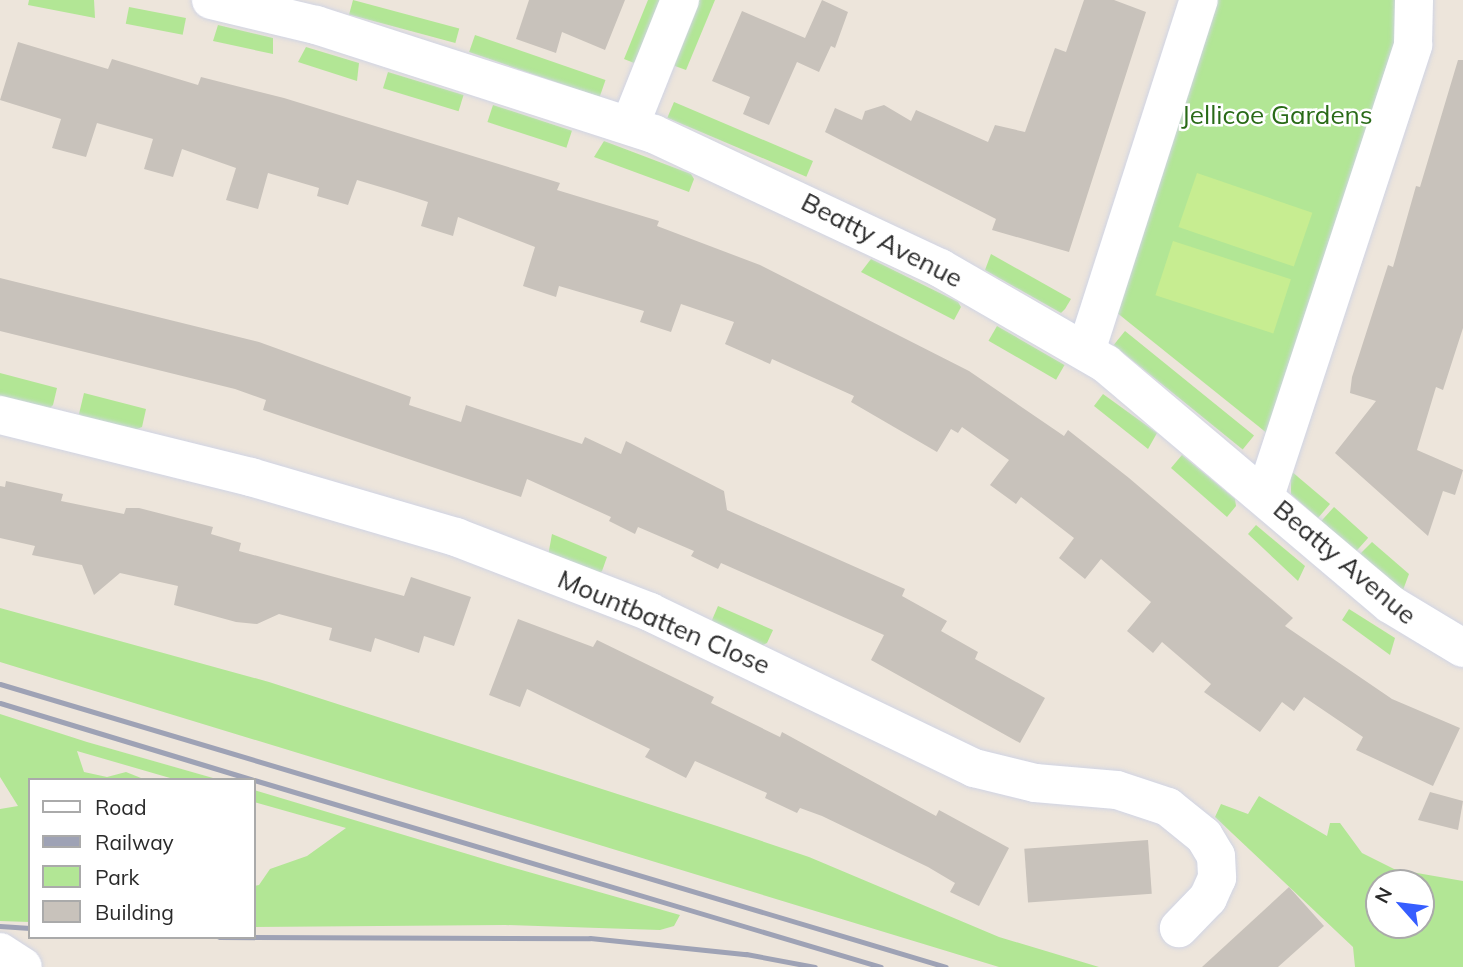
<!DOCTYPE html>
<style>
body{margin:0}
#map{position:relative;width:1463px;height:967px;overflow:hidden;background:#ede5db;font-family:Mulish,sans-serif}
div>[style]{position:absolute}
[style*='--x']{left:calc(var(--x)*1px);top:calc(var(--y)*1px);width:calc(var(--w)*1px);rotate:calc(var(--a)*1deg)}
.green>*{inset:0;background:#b2e695;transform-origin:0 0}
.pitch>*{inset:0;background:#c7ed91;transform-origin:0 0}
.building>*{inset:0;background:#c8c2bb;transform-origin:0 0}
.roads{filter:drop-shadow(0 0 2px #d0d4e4) drop-shadow(0 0 2px #d0d4e4)}
.minor>*{height:38px;margin:-19px;padding:0 19px;transform-origin:19px;border-radius:19px;background:#fff}
.rail>*{height:5px;margin:-2.5px;padding:0 2.5px;transform-origin:2.5px;border-radius:2.5px;background:#9ea2b5}
span{translate:-50% -50%;white-space:nowrap;text-align:center;line-height:1.15;-webkit-text-stroke:5px #fff;paint-order:stroke}
.park-label{font-size:26px;color:#296a17}
.street-label{font-size:26px;color:#2a2a2a}
.legend{position:absolute;left:28px;top:778px;width:228px;height:161px;box-sizing:border-box;background:#fff;border:2px solid #aaa;margin:0;padding:9px 12px;list-style:none;font-size:21px;color:#2a2a2a}
.legend li{display:flex;align-items:center;gap:14px;height:35px}
.legend b{width:35px;border:2px solid #aaa}
.north{position:absolute;left:1365px;top:869px;width:70px;height:70px;box-sizing:border-box;background:#fff;border:2px solid #aaa;border-radius:50%;rotate:298deg;font-size:19px;font-weight:700;line-height:28px;text-align:center;color:#2a2a2a}
.north::after{content:'';display:block;margin:auto;width:24px;height:32px;background:#365eff;clip-path:polygon(50% 0,100% 100%,50% 72%,0 100%)}
</style>
<div id="map">
<div class="green">
<div style="clip-path:polygon(29px 0,94px 0,95px 18px,28px 5px)"></div>
<div style="left:353px;top:0;width:110px;height:15px;rotate:15deg"></div>
<div style="clip-path:polygon(648px 0,665px 0,634px 63px,624px 59px)"></div>
<div style="clip-path:polygon(697px 0,715px 0,686px 70px,675px 66px,673px 59px)"></div>
<div style="clip-path:polygon(1215px 0,1399px 0,1402px 18px,1268px 434px,1116px 312px)"></div>
<div style="left:129px;top:7px;width:58px;height:17px;rotate:11deg"></div>
<div style="clip-path:polygon(218px 25px,273px 38px,273px 54px,213px 41px)"></div>
<div style="left:475px;top:35px;width:138px;height:18px;rotate:19deg"></div>
<div style="clip-path:polygon(306px 47px,359px 63px,357px 81px,298px 62px)"></div>
<div style="left:388px;top:72px;width:79px;height:17px;rotate:17deg"></div>
<div style="left:674px;top:102px;width:151px;height:17px;rotate:23deg"></div>
<div style="left:493px;top:105px;width:83px;height:18px;rotate:18deg"></div>
<div style="clip-path:polygon(604px 141px,691px 174px,694px 179px,689px 192px,594px 157px)"></div>
<div style="clip-path:polygon(991px 254px,1071px 299px,1065px 309px,1061px 313px,985px 270px)"></div>
<div style="clip-path:polygon(871px 259px,958px 302px,961px 307px,954px 320px,861px 272px)"></div>
<div style="left:997px;top:326px;width:78px;height:17px;rotate:30deg"></div>
<div style="left:1125px;top:331px;width:166px;height:18px;rotate:39deg"></div>
<div style="clip-path:polygon(0 373px,57px 388px,53px 405px,48px 410px,0 398px)"></div>
<div style="clip-path:polygon(84px 393px,146px 409px,142px 427px,135px 430px,83px 417px,79px 414px)"></div>
<div style="clip-path:polygon(1103px 394px,1157px 433px,1148px 449px,1094px 406px)"></div>
<div style="clip-path:polygon(1182px 455px,1235px 499px,1236px 506px,1227px 517px,1171px 468px)"></div>
<div style="clip-path:polygon(1291px 471px,1330px 504px,1318px 518px,1291px 494px)"></div>
<div style="left:1334px;top:507px;width:46px;height:19px;rotate:42deg"></div>
<div style="clip-path:polygon(1256px 525px,1305px 566px,1298px 581px,1248px 534px)"></div>
<div style="clip-path:polygon(552px 534px,607px 557px,602px 571px,597px 576px,548px 556px)"></div>
<div style="clip-path:polygon(1372px 542px,1409px 574px,1403px 590px,1359px 555px)"></div>
<div style="clip-path:polygon(718px 606px,773px 630px,767px 643px,761px 646px,716px 626px,712px 620px)"></div>
<div style="clip-path:polygon(0 608px,269px 682px,717px 826px,809px 857px,999px 937px,1099px 967px,999px 967px,0 662px)"></div>
<div style="clip-path:polygon(1349px 609px,1395px 638px,1390px 655px,1342px 620px)"></div>
<div style="clip-path:polygon(0 714px,87px 742px,220px 780px,177px 780px,77px 751px,84px 772px,107px 777px,126px 772px,146px 780px,30px 780px,30px 922px,0 921px,0 809px,18px 806px,0 777px)"></div>
<div style="clip-path:polygon(254px 790px,511px 867px,680px 915px,674px 926px,660px 930px,505px 925px,254px 927px,254px 886px,259px 885px,270px 869px,307px 856px,346px 828px,254px 802px)"></div>
<div style="clip-path:polygon(evenodd,1259px 796px,1327px 836px,1330px 823px,1340px 823px,1362px 853px,1394px 869px,1463px 881px,1463px 967px,1355px 967px,1353px 947px,1215px 817px,1221px 804px,1248px 814px,1259px 796px,1379px 883px,1421px 883px,1421px 925px,1379px 925px,1379px 883px)"></div>
</div>
<div class="pitch">
<div style="left:1197px;top:173px;width:122px;height:57px;rotate:19deg"></div>
<div style="left:1173px;top:241px;width:124px;height:57px;rotate:18deg"></div>
</div>
<div class="building">
<div style="clip-path:polygon(529px 0,625px 0,605px 50px,562px 32px,556px 53px,516px 39px)"></div>
<div style="clip-path:polygon(822px 0,848px 12px,835px 48px,831px 46px,819px 72px,797px 62px,769px 125px,743px 114px,750px 97px,712px 81px,742px 11px,805px 38px)"></div>
<div style="clip-path:polygon(1084px 0,1114px 0,1146px 12px,1069px 252px,992px 230px,996px 219px,825px 132px,835px 108px,862px 120px,865px 111px,884px 105px,911px 121px,916px 110px,988px 142px,995px 125px,1025px 132px,1055px 48px,1066px 52px)"></div>
<div style="clip-path:polygon(18px 42px,108px 69px,112px 59px,198px 85px,201px 77px,284px 98px,560px 183px,557px 190px,659px 221px,657px 226px,760px 265px,969px 371px,1064px 436px,1068px 430px,1129px 478px,1293px 618px,1285px 626px,1392px 699px,1460px 728px,1433px 786px,1356px 750px,1363px 737px,1304px 697px,1294px 711px,1282px 702px,1260px 732px,1204px 692px,1211px 684px,1162px 642px,1153px 653px,1127px 631px,1151px 602px,1101px 559px,1085px 579px,1059px 558px,1074px 538px,1021px 497px,1016px 504px,990px 485px,1009px 460px,962px 427px,958px 433px,951px 429px,937px 452px,851px 402px,854px 396px,772px 359px,770px 364px,725px 344px,734px 322px,681px 304px,671px 332px,640px 322px,644px 311px,559px 286px,556px 297px,523px 286px,535px 247px,458px 217px,453px 236px,421px 226px,428px 202px,394px 191px,357px 180px,348px 205px,317px 196px,319px 188px,268px 173px,258px 209px,226px 200px,236px 168px,182px 149px,173px 177px,144px 169px,153px 139px,97px 123px,86px 157px,52px 148px,61px 119px,0 100px)"></div>
<div style="clip-path:polygon(1458px 60px,1463px 60px,1463px 328px,1443px 390px,1436px 387px,1417px 450px,1463px 470px,1455px 495px,1443px 491px,1428px 536px,1335px 453px,1376px 401px,1350px 393px,1352px 377px,1388px 265px,1393px 267px,1416px 186px,1420px 187px)"></div>
<div style="clip-path:polygon(0 278px,259px 342px,411px 397px,409px 405px,461px 422px,466px 405px,582px 444px,585px 437px,621px 454px,626px 441px,724px 491px,727px 510px,905px 589px,902px 596px,947px 621px,941px 631px,978px 652px,975px 659px,1045px 698px,1020px 743px,871px 660px,884px 635px,721px 563px,718px 569px,691px 556px,694px 551px,638px 527px,635px 534px,609px 521px,611px 517px,527px 479px,521px 497px,263px 410px,266px 400px,235px 389px,0 331px)"></div>
<div style="clip-path:polygon(6px 481px,63px 494px,61px 501px,124px 514px,126px 508px,139px 508px,213px 527px,211px 534px,241px 543px,239px 551px,404px 596px,411px 577px,471px 597px,454px 646px,424px 636px,419px 653px,375px 638px,371px 652px,329px 640px,332px 628px,279px 614px,257px 624px,236px 622px,174px 605px,178px 586px,120px 573px,94px 595px,82px 565px,32px 555px,35px 546px,0 538px,0 486px,5px 487px)"></div>
<div style="clip-path:polygon(518px 619px,593px 647px,597px 640px,714px 697px,711px 703px,780px 737px,782px 732px,936px 816px,939px 810px,1009px 848px,979px 906px,950px 892px,955px 883px,928px 867px,822px 816px,800px 808px,797px 813px,765px 798px,767px 793px,695px 761px,686px 778px,645px 757px,650px 749px,527px 689px,520px 707px,489px 695px)"></div>
<div style="clip-path:polygon(1430px 792px,1463px 801px,1458px 830px,1418px 820px)"></div>
<div style="left:1148px;top:840px;width:54px;height:124px;rotate:86deg"></div>
<div style="clip-path:polygon(1289px 887px,1324px 926px,1278px 967px,1202px 967px)"></div>
</div>
<div class="roads">
<div class="minor">
<div style="--x:211;--y:0;--w:108;--a:13.4"></div>
<div style="--x:316;--y:25;--w:355;--a:17.9"></div>
<div style="--x:654;--y:134;--w:316;--a:25.1"></div>
<div style="--x:940;--y:268;--w:192;--a:30"></div>
<div style="--x:1106;--y:364;--w:372;--a:40.2"></div>
<div style="--x:1390;--y:604;--w:85;--a:31.1"></div>
<div style="--x:630;--y:125;--w:135;--a:-68.2"></div>
<div style="--x:1086;--y:351;--w:369;--a:-72.2"></div>
<div style="--x:0;--y:415;--w:259;--a:13.9"></div>
<div style="--x:251;--y:477;--w:214;--a:16.3"></div>
<div style="--x:456;--y:537;--w:208;--a:21.1"></div>
<div style="--x:650;--y:612;--w:360;--a:25.7"></div>
<div style="--x:974;--y:768;--w:63;--a:13.8"></div>
<div style="--x:1035;--y:783;--w:82;--a:4.9"></div>
<div style="--x:1117;--y:790;--w:54;--a:18.4"></div>
<div style="--x:1168;--y:807;--w:46;--a:38.9"></div>
<div style="--x:1204;--y:836;--w:23;--a:59"></div>
<div style="--x:1216;--y:856;--w:22;--a:87"></div>
<div style="--x:1217;--y:878;--w:22;--a:114"></div>
<div style="--x:1208;--y:898;--w:42;--a:134"></div>
<div style="--x:1265;--y:496;--w:475;--a:-71.8"></div>
<div style="--x:1413;--y:45;--w:45;--a:-88.7"></div>
<div style="--x:0;--y:952;--w:27;--a:33"></div>
</div>
</div>
<div class="rail">
<div style="--x:0;--y:684;--w:987;--a:16.65"></div>
<div style="--x:0;--y:703;--w:264;--a:16.9"></div>
<div style="--x:254;--y:780;--w:654;--a:16.61"></div>
<div style="--x:0;--y:926;--w:30;--a:4"></div>
<div style="--x:219;--y:937;--w:371;--a:0.2"></div>
<div style="--x:590;--y:938;--w:157;--a:5.9"></div>
<div style="--x:746;--y:954;--w:70;--a:10.7"></div>
</div>
<div class="park-label">
<span style="left:1277px;top:115px">Jellicoe Gardens</span>
</div>
<div class="street-label">
<span style="left:882px;top:240px;rotate:27deg">Beatty Avenue</span>
<span style="left:1345px;top:562px;rotate:40deg">Beatty Avenue</span>
<span style="left:664px;top:622px;rotate:23deg">Mountbatten Close</span>
</div>
<ul class="legend">
<li><b style="height:9px;background:#fff"></b>Road</li>
<li><b style="height:9px;background:#9ea2b5"></b>Railway</li>
<li><b style="height:19px;background:#b2e695"></b>Park</li>
<li><b style="height:19px;background:#c8c2bb"></b>Building</li>
</ul>
<div class="north">N</div>
</div>
